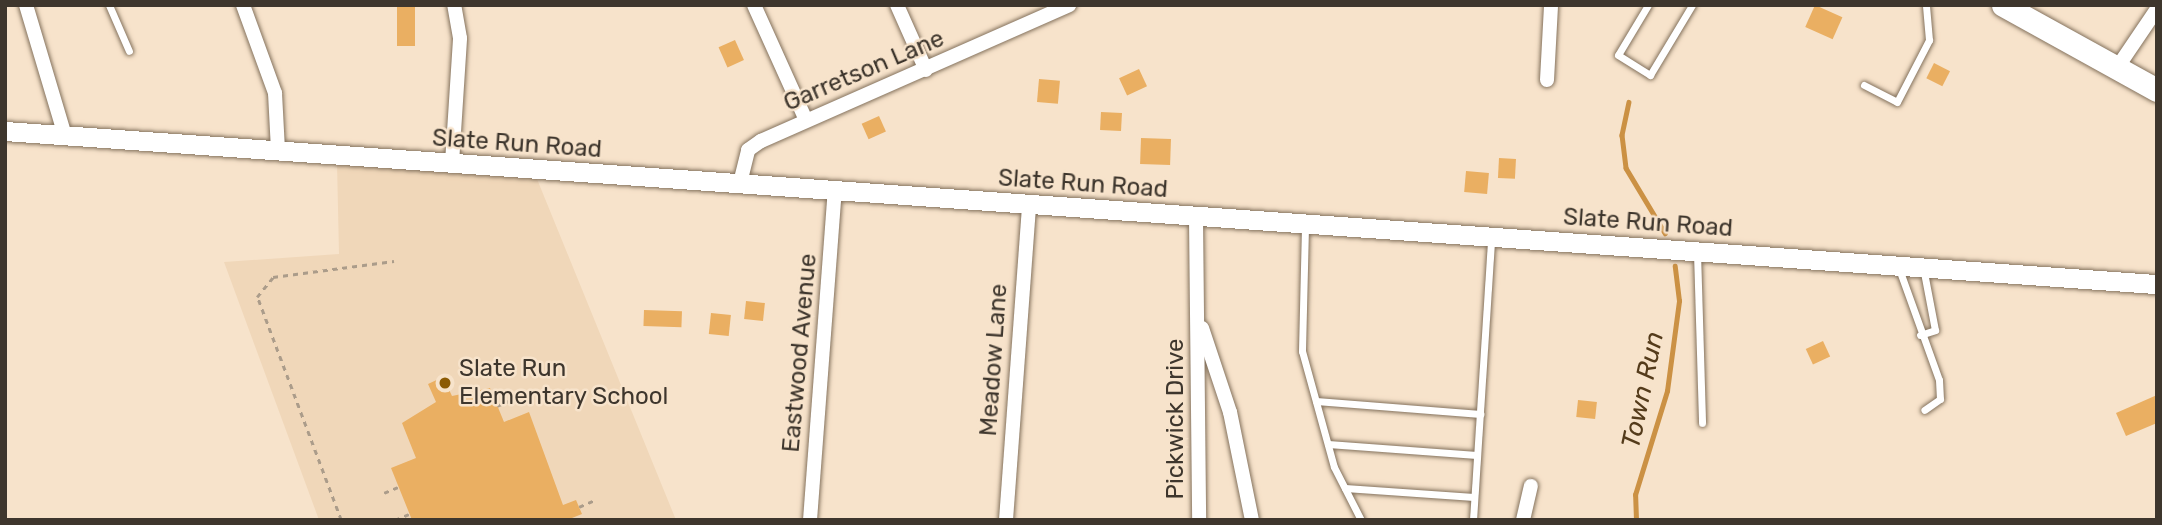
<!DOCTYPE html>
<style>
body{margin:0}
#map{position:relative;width:2162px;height:525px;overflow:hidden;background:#f7e3cb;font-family:Rubik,sans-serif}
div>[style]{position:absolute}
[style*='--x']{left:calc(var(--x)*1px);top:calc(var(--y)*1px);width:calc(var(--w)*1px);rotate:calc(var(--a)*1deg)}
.built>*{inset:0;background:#f0d7b9}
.stream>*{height:4.5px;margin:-2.25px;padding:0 2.25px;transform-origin:2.25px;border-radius:2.25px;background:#cb9144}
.building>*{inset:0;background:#eaaf62;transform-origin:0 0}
.path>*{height:2.5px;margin-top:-1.25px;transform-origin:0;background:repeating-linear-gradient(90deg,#ab9c8a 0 5px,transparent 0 10px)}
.roads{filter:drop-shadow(0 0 2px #84725d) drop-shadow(0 0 2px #84725d)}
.service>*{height:7px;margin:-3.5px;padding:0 3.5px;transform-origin:3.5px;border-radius:3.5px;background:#fff}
.minor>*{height:14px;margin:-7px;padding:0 7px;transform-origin:7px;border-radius:7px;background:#fff}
.tertiary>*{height:19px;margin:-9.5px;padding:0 9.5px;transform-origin:9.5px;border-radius:9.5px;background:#fff}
.primary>*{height:23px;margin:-11.5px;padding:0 11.5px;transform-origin:11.5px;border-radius:11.5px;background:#fff}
.dots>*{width:19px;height:19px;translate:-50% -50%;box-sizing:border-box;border:4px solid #f7e3cb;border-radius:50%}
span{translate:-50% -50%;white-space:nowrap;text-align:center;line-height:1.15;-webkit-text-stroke:5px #f7e3cb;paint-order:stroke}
.street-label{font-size:24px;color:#3e362d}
.poi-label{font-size:24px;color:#3e362d}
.left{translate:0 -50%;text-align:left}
.water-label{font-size:26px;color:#543b1b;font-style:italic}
.frame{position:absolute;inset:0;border:7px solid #3e362d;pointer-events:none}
</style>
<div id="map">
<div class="built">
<div style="clip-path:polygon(337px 163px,537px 179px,676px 520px,319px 520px,224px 262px,339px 254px)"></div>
</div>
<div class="stream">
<div style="--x:1629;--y:102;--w:34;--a:102"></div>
<div style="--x:1622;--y:135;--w:33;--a:83"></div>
<div style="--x:1626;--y:168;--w:76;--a:59"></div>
<div style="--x:1636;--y:520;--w:25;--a:-92"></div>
<div style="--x:1635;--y:495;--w:109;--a:-72.9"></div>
<div style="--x:1667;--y:391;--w:91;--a:-82.4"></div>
<div style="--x:1679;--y:301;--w:35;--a:-97"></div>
</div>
<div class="building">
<div style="left:397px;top:5px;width:18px;height:41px"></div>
<div style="left:1815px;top:5px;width:30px;height:24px;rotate:24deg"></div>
<div style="left:735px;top:40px;width:22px;height:18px;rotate:66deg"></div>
<div style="left:1934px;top:63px;width:18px;height:17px;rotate:27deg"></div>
<div style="left:1139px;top:69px;width:19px;height:22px;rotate:65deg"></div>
<div style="left:1039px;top:79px;width:21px;height:23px;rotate:5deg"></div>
<div style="left:1101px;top:112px;width:21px;height:18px;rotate:3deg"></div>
<div style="left:879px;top:116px;width:17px;height:19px;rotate:66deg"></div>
<div style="left:1141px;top:138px;width:30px;height:26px;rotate:2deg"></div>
<div style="left:1499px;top:158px;width:17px;height:20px;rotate:3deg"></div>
<div style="left:1466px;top:171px;width:23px;height:21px;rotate:5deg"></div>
<div style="left:746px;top:301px;width:19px;height:18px;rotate:6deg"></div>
<div style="left:644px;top:310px;width:38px;height:16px;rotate:2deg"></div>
<div style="left:711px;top:313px;width:20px;height:21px;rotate:6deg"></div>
<div style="left:1823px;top:341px;width:17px;height:19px;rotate:65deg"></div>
<div style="clip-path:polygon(443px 377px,452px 396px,490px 388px,504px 422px,529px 412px,563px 505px,576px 500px,582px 514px,567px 520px,412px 520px,391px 468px,416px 458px,402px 423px,436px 402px,428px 384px)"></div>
<div style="clip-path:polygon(2157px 395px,2157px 423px,2126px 436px,2116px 413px)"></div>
<div style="left:1578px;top:400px;width:19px;height:17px;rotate:6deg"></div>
</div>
<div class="path">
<div style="--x:497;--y:406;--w:26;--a:-23"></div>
<div style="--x:384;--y:493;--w:15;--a:-23"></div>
<div style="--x:579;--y:507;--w:17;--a:-24"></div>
<div style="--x:341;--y:520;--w:238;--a:-110.6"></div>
<div style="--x:257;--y:297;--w:26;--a:-51"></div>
<div style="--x:273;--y:277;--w:122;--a:-7.5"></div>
<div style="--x:395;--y:520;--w:15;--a:-23"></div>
</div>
<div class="roads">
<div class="service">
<div style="--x:109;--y:5;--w:50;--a:66.5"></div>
<div style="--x:1648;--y:5;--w:58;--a:121"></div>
<div style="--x:1618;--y:55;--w:38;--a:32"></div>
<div style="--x:1650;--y:75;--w:82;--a:-59"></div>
<div style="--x:1864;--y:85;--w:37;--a:27"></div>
<div style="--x:1897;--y:102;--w:70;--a:-62.7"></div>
<div style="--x:1929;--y:40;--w:35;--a:-95"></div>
<div style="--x:1305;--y:227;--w:124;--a:91.4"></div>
<div style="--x:1302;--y:351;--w:120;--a:74.6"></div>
<div style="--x:1334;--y:467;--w:59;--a:63"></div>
<div style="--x:1697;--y:252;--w:171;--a:88.3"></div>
<div style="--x:1898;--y:266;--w:121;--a:70.2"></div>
<div style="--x:1939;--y:380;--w:19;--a:87"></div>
<div style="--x:1940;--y:399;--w:19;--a:145"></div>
<div style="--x:1920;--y:335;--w:16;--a:-18"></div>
<div style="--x:1935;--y:330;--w:64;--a:-100.8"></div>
<div style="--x:1316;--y:401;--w:165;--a:4.5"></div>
<div style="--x:1328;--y:444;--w:149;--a:4.2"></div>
<div style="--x:1345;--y:488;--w:129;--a:4"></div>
<div style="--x:1473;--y:520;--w:283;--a:-86.3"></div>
</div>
<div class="minor">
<div style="--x:26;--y:5;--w:137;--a:73.4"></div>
<div style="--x:243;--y:5;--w:94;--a:70"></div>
<div style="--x:275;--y:93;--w:57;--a:87"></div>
<div style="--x:754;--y:5;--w:126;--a:65.7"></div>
<div style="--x:897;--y:5;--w:71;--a:66"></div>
<div style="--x:2117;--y:68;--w:71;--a:-55.9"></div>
<div style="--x:1547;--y:80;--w:75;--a:-86.9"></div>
<div style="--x:452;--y:163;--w:125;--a:-86.3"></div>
<div style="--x:460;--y:38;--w:34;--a:-100"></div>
<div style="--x:740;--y:183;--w:34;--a:-76"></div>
<div style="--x:748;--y:150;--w:16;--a:-35"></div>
<div style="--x:761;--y:141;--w:337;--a:-23.8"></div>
<div style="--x:1196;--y:218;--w:302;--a:89.4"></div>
<div style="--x:1202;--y:328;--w:89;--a:71.6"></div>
<div style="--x:1230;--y:412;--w:110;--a:78.5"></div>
<div style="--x:810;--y:520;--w:330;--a:-85.7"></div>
<div style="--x:1006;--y:520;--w:317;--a:-85.8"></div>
<div style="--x:1523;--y:520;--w:35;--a:-77"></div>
</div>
<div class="tertiary">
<div style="--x:5;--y:131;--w:2157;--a:4.07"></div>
</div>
<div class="primary">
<div style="--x:2003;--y:5;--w:176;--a:28.9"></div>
</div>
</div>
<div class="dots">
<div style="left:445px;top:383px;background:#8c5b05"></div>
</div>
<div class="street-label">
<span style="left:864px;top:71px;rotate:-23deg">Garretson Lane</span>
<span style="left:517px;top:144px;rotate:4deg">Slate Run Road</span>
<span style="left:1083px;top:184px;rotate:4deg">Slate Run Road</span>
<span style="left:1648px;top:223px;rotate:4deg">Slate Run Road</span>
<span style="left:800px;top:353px;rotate:-85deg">Eastwood Avenue</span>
<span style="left:994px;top:360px;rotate:-86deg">Meadow Lane</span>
<span style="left:1176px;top:419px;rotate:-90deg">Pickwick Drive</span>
</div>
<div class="poi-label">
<span class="left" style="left:459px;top:383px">Slate Run<br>Elementary School</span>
</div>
<div class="water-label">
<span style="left:1643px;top:390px;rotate:-78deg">Town Run</span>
</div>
<div class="frame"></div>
</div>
